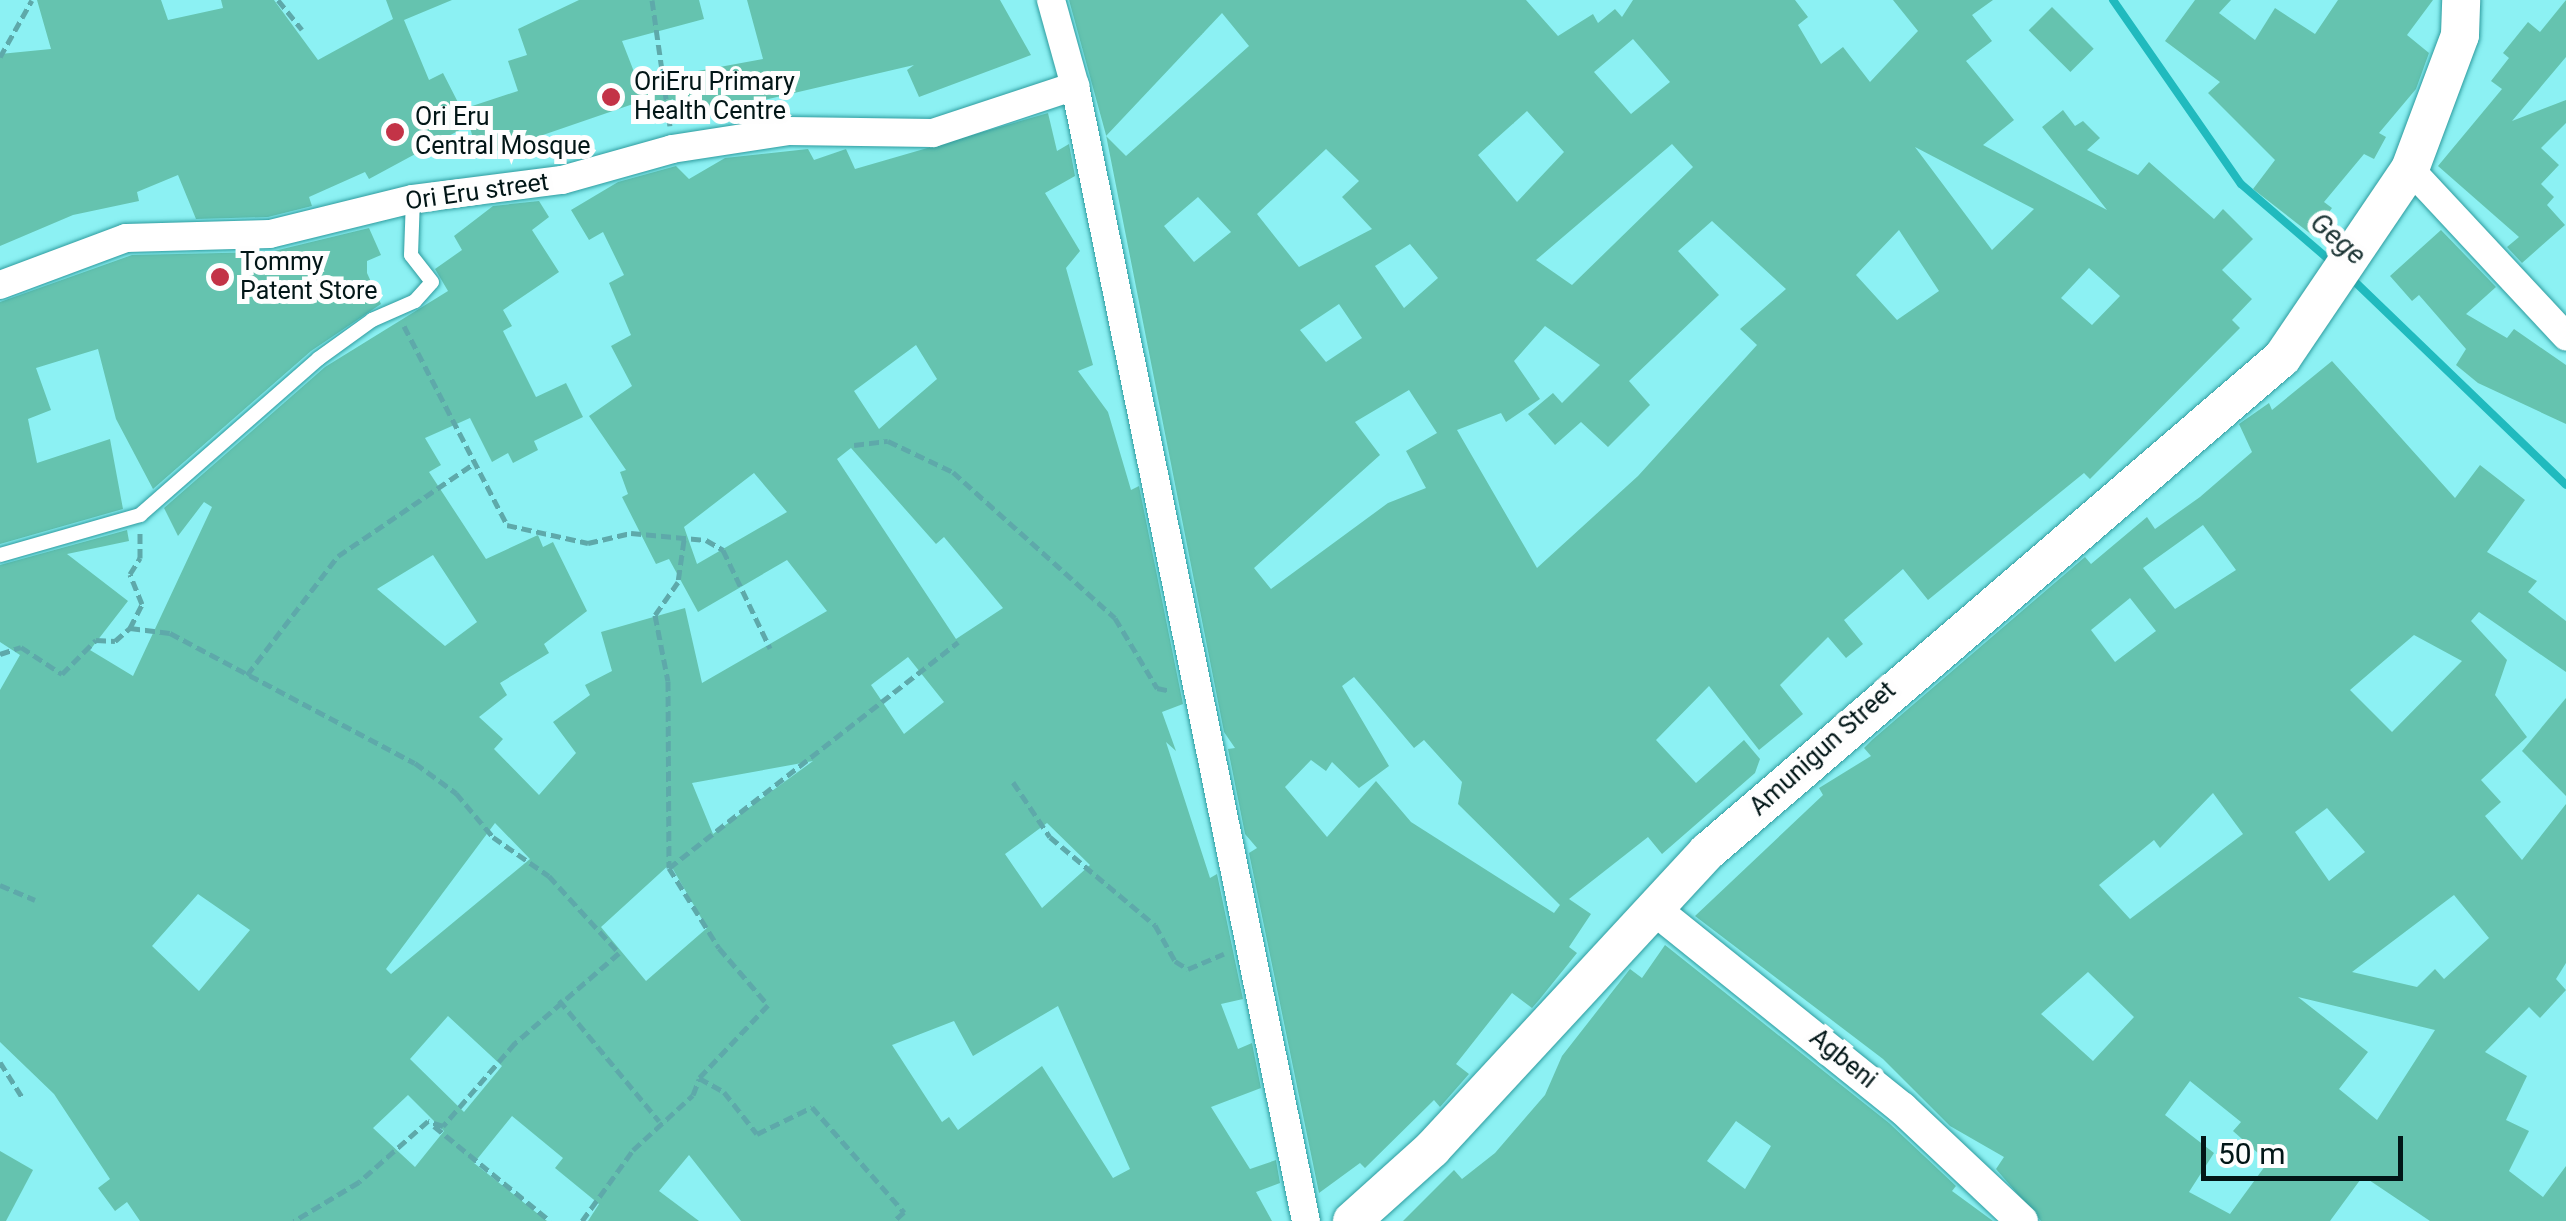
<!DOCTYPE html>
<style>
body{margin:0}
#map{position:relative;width:2566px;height:1221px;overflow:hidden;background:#8cf1f3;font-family:Roboto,sans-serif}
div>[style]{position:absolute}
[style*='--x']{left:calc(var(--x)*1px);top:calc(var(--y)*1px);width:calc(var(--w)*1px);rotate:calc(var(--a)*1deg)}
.stream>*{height:8px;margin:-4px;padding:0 4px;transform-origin:4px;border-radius:4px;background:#20babe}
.building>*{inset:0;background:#65c3af;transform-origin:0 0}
.path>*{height:5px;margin-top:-2.5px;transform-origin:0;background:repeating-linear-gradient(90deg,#5ea9aa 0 10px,transparent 0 15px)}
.roads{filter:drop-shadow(0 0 2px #2e9b9e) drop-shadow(0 0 2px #2e9b9e)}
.service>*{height:14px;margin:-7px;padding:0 7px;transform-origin:7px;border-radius:7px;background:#fff}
.minor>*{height:28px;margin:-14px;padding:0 14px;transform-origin:14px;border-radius:14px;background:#fff}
.tertiary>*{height:32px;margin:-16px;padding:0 16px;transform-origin:16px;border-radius:16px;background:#fff}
.secondary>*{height:38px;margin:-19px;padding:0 19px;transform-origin:19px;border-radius:19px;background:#fff}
.dots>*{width:28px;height:28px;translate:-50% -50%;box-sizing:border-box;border:5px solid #fefefe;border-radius:50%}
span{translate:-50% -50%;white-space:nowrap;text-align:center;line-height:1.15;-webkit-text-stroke:10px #fefefe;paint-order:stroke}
.poi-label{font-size:25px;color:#021617}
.left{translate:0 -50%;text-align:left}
.street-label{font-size:25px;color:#021617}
.water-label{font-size:28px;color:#203838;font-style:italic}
.scale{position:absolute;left:2201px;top:1136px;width:202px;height:45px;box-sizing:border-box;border:5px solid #021617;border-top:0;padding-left:12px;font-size:30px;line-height:35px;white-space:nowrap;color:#021617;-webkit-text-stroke:8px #fefefe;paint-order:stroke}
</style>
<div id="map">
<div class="stream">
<div style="--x:2113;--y:0;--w:224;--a:55.2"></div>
<div style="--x:2241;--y:184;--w:121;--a:40.7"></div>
<div style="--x:2351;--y:278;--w:298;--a:43.9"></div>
</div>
<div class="building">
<div style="clip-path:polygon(37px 0,161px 0,168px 20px,223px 8px,221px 0,274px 0,318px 60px,393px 19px,386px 0,452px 0,404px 20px,429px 80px,443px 73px,467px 120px,463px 109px,518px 91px,508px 61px,527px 55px,518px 29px,579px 0,699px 0,704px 19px,622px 41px,638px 82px,763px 59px,747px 0,1000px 0,1031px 55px,919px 97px,907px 70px,914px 65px,709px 113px,677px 118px,673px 99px,641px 112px,636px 103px,479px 157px,469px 125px,369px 179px,365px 172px,309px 197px,312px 206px,268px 217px,196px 219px,178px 175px,137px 192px,139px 201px,73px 215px,0 246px,0 54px,51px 49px)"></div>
<div style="clip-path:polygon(evenodd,1069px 0,1526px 0,1558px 36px,1593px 14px,1598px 23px,1615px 9px,1622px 17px,1633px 0,1795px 0,1808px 17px,1798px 25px,1821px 64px,1843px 47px,1870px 82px,1918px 31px,1893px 0,1993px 0,1972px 15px,1992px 41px,1966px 61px,2014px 120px,1983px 145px,2107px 210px,2042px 127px,2063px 110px,2075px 126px,2083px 121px,2100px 138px,2087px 150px,2138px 175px,2149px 162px,2214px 219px,2223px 209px,2253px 239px,2222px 270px,2252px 299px,2232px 320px,2240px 328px,2090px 479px,2084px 473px,1928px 600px,1903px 569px,1844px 620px,1863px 644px,1846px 658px,1828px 637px,1780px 685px,1803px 714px,1759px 750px,1709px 686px,1656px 740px,1696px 783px,1744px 740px,1760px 759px,1755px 773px,1662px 854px,1648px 837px,1569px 899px,1591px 914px,1569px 947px,1577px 953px,1539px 1000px,1532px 1008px,1512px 993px,1456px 1064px,1469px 1074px,1440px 1107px,1434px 1100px,1365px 1168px,1360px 1163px,1319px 1193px,1249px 853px,1257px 848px,1245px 834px,1228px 749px,1235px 748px,1224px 732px,1106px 135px,1069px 0,1222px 13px,1249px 46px,1126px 156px,1106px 136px,1222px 13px,1069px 0,1633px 39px,1670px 82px,1631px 114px,1594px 72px,1633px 39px,1069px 0,1527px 111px,1564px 152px,1517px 202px,1478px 155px,1527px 111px,1069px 0,1672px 144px,1693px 167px,1572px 285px,1536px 260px,1672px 144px,1069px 0,1915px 147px,2034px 209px,1992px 250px,1915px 147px,1069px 0,1326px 149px,1359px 181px,1342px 197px,1372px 229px,1299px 267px,1257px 214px,1326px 149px,1069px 0,1198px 197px,1231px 232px,1194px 262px,1164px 226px,1198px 197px,1069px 0,1712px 221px,1786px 289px,1740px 329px,1757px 345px,1638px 476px,1537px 568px,1457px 430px,1501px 413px,1506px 422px,1540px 399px,1514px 361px,1545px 326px,1600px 365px,1562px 403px,1553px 393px,1528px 414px,1555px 445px,1581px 422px,1608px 447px,1650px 405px,1629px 381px,1719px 295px,1678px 251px,1712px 221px,1069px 0,1899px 230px,1939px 291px,1897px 320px,1856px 275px,1899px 230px,1069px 0,1410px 244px,1438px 278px,1404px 308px,1375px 266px,1410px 244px,1069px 0,2089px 268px,2120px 296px,2092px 325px,2061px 298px,2089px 268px,1069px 0,1339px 304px,1362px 338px,1326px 362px,1300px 330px,1339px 304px,1069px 0,1409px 390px,1437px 433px,1406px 451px,1426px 488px,1388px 503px,1271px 589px,1254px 568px,1380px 455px,1355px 422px,1409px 390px,1069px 0,1354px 677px,1414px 748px,1424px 740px,1462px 782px,1458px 804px,1560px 905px,1554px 913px,1411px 822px,1376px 781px,1327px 837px,1285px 787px,1311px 760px,1326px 771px,1332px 762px,1359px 788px,1389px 766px,1342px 686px,1354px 677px)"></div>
<div style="clip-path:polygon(2195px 0,2231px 0,2219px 13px,2255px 40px,2275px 8px,2315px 34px,2338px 0,2433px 0,2407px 35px,2429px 53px,2416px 89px,2379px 133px,2386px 137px,2374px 159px,2364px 154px,2324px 202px,2332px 208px,2312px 235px,2253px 189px,2275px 160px,2208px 93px,2220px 82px,2165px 41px)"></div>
<div style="clip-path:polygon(2566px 0,2566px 57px,2512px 121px,2566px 100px,2566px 123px,2541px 148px,2559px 165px,2541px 184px,2554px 197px,2547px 205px,2565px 225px,2522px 263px,2507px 247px,2519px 237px,2438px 166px,2502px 89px,2491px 81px,2509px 58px,2503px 53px,2528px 22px,2540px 32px)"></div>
<div style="left:2052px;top:7px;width:59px;height:33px;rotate:45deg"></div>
<div style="clip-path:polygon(evenodd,1048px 113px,1057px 151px,1069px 144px,1075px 176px,1045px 193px,1080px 251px,1066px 268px,1093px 365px,1078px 371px,1108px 412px,1131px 490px,1139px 486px,1183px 704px,1162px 712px,1176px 751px,1166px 742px,1210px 878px,1217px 874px,1243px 999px,1221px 1004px,1238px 1049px,1252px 1043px,1261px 1088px,1211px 1107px,1250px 1169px,1276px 1160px,1280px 1183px,1256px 1192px,1272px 1221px,741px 1221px,689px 1155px,659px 1191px,699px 1221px,588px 1221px,599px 1204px,555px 1168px,563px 1158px,512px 1116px,474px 1163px,547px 1221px,140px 1221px,127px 1202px,115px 1211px,98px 1188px,110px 1179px,54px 1094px,0 1042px,0 690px,20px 655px,0 642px,0 565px,127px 530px,129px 541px,67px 554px,128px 601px,90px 650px,133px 676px,212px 507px,204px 502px,178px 536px,164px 508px,325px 367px,448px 291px,435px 269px,462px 250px,454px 236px,493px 206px,539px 201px,549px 217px,532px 230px,559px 272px,503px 310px,512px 326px,503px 331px,536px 397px,566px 383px,583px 417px,534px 441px,538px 450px,513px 463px,508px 453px,492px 462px,470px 418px,425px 438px,441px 465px,429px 472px,486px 559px,538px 535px,543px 547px,553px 542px,587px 611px,544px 644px,549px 653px,500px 683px,507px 695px,479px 717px,503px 739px,494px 749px,539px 795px,576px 753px,553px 722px,590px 695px,585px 685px,612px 671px,601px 632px,685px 608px,702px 683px,827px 611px,787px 560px,698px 612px,669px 559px,656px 564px,622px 497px,628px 494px,620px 472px,626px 470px,589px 416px,632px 386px,611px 346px,631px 335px,609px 283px,624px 275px,603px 232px,589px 240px,571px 210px,618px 182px,676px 166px,689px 179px,725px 158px,808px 149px,814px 160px,846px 149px,855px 169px,1048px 113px,916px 345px,937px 379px,879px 429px,854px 391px,916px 345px,1048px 113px,851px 448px,936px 544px,944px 537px,1003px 608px,956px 639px,837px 459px,851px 448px,1048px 113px,754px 473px,787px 512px,697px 564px,684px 527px,754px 473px,1048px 113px,433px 555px,477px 622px,445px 646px,377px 589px,433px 555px,1048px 113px,908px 657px,944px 702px,904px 734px,871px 685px,908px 657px,1048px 113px,813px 761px,713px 834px,692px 783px,813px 761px,1048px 113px,495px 823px,530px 859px,391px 974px,386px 969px,495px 823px,1048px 113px,1047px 823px,1090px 865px,1042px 908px,1005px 854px,1047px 823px,1048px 113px,670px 864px,707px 928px,646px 981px,601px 927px,670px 864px,1048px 113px,198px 894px,250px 930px,199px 991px,152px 946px,198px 894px,1048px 113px,1058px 1006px,1130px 1169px,1113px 1178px,1042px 1066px,958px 1130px,949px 1117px,942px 1122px,892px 1045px,954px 1021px,973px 1056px,1058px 1006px,1048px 113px,448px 1016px,502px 1066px,464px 1112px,410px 1059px,448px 1016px,1048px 113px,408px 1095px,444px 1131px,415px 1167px,373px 1128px,408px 1095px)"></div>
<div style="clip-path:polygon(369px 228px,381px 255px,367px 261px,367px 273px,381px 304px,311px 351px,153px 489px,116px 419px,98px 349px,36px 368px,51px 410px,28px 419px,37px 463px,110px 439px,123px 509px,0 544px,0 302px,132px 255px,270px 252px)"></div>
<div style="clip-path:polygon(2441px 230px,2496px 287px,2466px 314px,2507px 338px,2514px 329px,2566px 365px,2566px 424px,2478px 383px,2456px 365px,2466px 349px,2419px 295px,2412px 301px,2390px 276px)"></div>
<div style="clip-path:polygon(evenodd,2332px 361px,2455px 498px,2480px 465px,2525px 500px,2487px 552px,2537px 581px,2528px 592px,2566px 621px,2566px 672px,2479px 612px,2471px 621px,2507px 660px,2495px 695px,2527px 737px,2481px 780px,2501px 802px,2485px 816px,2522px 860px,2566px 804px,2566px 963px,2556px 979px,2566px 990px,2540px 1018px,2529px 1007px,2485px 1052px,2527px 1076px,2506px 1120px,2529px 1131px,2509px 1171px,2543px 1197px,2566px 1166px,2566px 1221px,2430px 1221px,2363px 1176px,2330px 1221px,2041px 1221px,1996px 1169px,2004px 1157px,1950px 1126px,1883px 1059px,1695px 916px,1823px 795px,1819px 788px,1871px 756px,1864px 748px,1872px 740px,2085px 557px,2091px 564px,2147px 517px,2155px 529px,2200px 497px,2252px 452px,2239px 424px,2269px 403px,2272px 410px,2332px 361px,2203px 525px,2236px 570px,2175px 609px,2143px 568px,2203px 525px,2332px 361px,2130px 598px,2156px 631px,2115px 662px,2091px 630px,2130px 598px,2332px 361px,2414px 635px,2462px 661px,2392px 732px,2350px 690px,2414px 635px,2332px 361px,2213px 793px,2243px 834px,2130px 919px,2099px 885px,2154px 840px,2160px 848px,2213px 793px,2332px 361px,2327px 808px,2365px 852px,2329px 881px,2295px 832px,2327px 808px,2332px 361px,2454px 895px,2489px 938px,2444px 979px,2435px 969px,2417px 987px,2352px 972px,2454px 895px,2332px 361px,2088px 972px,2134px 1017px,2093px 1061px,2041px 1014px,2088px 972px,2332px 361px,2298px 997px,2435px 1030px,2377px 1120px,2339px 1089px,2368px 1052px,2298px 997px,2332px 361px,2190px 1081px,2241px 1122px,2233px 1131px,2268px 1162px,2230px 1214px,2189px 1192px,2214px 1153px,2165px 1115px,2190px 1081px)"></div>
<div style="clip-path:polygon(2566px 698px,2566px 796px,2522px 751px)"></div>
<div style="clip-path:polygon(evenodd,1665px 945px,1889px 1123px,1956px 1186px,1952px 1191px,1993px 1221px,1403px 1221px,1454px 1170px,1462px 1179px,1495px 1153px,1545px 1095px,1562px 1056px,1630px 969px,1642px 978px,1665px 945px,1736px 1121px,1771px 1146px,1745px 1189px,1707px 1161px,1736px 1121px)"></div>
<div style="clip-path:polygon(0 1151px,33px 1170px,6px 1221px,0 1221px)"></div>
</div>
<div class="path">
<div style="--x:278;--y:0;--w:38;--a:51"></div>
<div style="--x:652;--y:0;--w:127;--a:81.9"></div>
<div style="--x:0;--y:57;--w:65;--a:-60.7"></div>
<div style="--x:404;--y:326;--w:224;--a:62.6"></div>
<div style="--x:507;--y:525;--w:83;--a:12.5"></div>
<div style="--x:588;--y:543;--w:44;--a:-13.1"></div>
<div style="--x:631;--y:533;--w:75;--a:5.3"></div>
<div style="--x:706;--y:540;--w:20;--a:30"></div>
<div style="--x:723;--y:550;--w:109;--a:64.4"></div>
<div style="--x:854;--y:445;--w:34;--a:-7"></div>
<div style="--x:888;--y:441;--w:72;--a:25.5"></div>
<div style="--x:953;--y:472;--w:218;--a:42"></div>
<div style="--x:1115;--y:618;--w:82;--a:59"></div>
<div style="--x:1157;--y:688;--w:14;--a:12"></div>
<div style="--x:684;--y:540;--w:42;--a:98.1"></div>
<div style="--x:678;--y:582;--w:40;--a:124.9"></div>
<div style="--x:655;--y:615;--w:67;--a:78.9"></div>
<div style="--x:668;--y:681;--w:187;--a:89.7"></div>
<div style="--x:669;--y:868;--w:94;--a:58"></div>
<div style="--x:719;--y:948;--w:75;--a:49.3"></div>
<div style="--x:768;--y:1005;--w:100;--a:133.4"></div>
<div style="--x:699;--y:1078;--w:29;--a:29"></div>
<div style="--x:724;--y:1092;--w:53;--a:51.8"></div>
<div style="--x:757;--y:1134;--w:61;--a:-26.1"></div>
<div style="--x:812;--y:1107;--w:140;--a:48.8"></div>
<div style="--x:904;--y:1212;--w:13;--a:138"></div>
<div style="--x:130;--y:628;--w:27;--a:-63"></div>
<div style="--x:142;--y:604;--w:32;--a:-112"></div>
<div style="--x:130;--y:574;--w:19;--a:-58"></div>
<div style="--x:140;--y:558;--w:25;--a:-90"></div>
<div style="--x:0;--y:654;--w:22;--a:-18"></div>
<div style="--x:21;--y:647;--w:49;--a:33.4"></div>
<div style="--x:62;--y:674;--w:48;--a:-45"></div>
<div style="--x:96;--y:640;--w:19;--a:3"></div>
<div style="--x:115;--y:641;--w:20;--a:-41"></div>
<div style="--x:130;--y:628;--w:40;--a:7.1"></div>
<div style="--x:170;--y:633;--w:277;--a:28"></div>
<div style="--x:415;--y:763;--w:51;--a:36.2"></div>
<div style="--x:456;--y:793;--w:57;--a:49.9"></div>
<div style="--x:493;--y:837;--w:68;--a:34.9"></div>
<div style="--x:549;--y:876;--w:104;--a:47.7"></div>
<div style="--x:619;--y:953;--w:138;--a:139.1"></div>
<div style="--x:515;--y:1043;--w:110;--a:130.9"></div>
<div style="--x:443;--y:1126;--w:16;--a:-162"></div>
<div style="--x:428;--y:1121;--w:92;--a:138.5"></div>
<div style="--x:359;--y:1182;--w:76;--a:149"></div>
<div style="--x:247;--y:675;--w:150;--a:-52.6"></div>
<div style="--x:338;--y:556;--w:162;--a:-34.2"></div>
<div style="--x:1013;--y:782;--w:66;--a:56.1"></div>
<div style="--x:1050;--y:837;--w:137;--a:40"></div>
<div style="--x:1155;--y:925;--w:41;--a:60.9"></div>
<div style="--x:1175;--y:961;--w:15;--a:32"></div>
<div style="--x:1188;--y:969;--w:39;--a:-23"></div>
<div style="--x:669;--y:868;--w:367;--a:-38"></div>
<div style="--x:0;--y:885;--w:38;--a:23"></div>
<div style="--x:559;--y:1000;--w:157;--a:50.4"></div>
<div style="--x:0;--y:1062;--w:41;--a:57.8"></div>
<div style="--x:434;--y:1126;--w:150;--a:39.3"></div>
<div style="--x:582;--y:1221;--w:87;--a:-54.3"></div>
<div style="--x:633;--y:1150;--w:81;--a:-42.5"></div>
<div style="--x:693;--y:1095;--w:17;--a:-69"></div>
</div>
<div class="roads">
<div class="service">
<div style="--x:0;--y:555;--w:146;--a:-15.9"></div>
<div style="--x:140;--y:515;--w:237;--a:-41.2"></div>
<div style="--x:318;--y:359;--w:67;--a:-35.8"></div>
<div style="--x:372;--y:320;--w:47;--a:-23.8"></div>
<div style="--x:415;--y:301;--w:25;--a:-48"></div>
<div style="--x:432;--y:282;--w:34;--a:-128"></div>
<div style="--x:411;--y:255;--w:56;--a:-88"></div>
</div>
<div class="minor">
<div style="--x:1051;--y:0;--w:89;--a:74.4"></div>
<div style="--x:1075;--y:86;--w:1158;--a:78.5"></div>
<div style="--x:2410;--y:169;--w:229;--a:47"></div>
<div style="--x:0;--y:285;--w:134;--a:-20.5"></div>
<div style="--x:126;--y:238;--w:144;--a:-1.6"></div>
<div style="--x:270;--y:234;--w:147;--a:-13.8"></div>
<div style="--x:413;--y:199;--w:150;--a:-7.3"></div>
<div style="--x:562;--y:180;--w:114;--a:-15.7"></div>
<div style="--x:672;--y:149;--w:117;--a:-8.8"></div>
<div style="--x:788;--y:131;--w:145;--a:0.8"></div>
<div style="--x:933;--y:133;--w:150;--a:-18.3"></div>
</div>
<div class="tertiary">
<div style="--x:1653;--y:908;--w:319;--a:38.8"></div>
<div style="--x:1902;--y:1108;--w:165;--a:43.3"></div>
</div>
<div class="secondary">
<div style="--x:1352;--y:1221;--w:108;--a:-42"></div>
<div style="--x:1432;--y:1149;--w:405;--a:-47.2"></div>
<div style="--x:1707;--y:852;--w:758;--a:-40.67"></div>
<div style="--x:2282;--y:358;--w:228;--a:-55.9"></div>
<div style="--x:2410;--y:169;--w:143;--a:-69.5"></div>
<div style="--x:2460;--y:35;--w:35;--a:-88"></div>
</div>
</div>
<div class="dots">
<div style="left:611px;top:97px;background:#c33347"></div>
<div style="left:395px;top:132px;background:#c33347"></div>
<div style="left:220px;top:277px;background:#c33347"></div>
</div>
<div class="poi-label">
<span class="left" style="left:634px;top:97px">OriEru Primary<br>Health Centre</span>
<span class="left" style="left:415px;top:132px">Ori Eru<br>Central Mosque</span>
<span class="left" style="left:240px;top:277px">Tommy<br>Patent Store</span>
</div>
<div class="street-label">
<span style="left:477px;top:192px;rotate:-8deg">Ori Eru street</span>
<span style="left:1823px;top:749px;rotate:-42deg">Amunigun Street</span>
<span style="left:1843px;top:1059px;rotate:39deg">Agbeni</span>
</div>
<div class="water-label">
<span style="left:2338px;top:239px;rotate:41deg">Gege</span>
</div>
<div class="scale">50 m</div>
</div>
